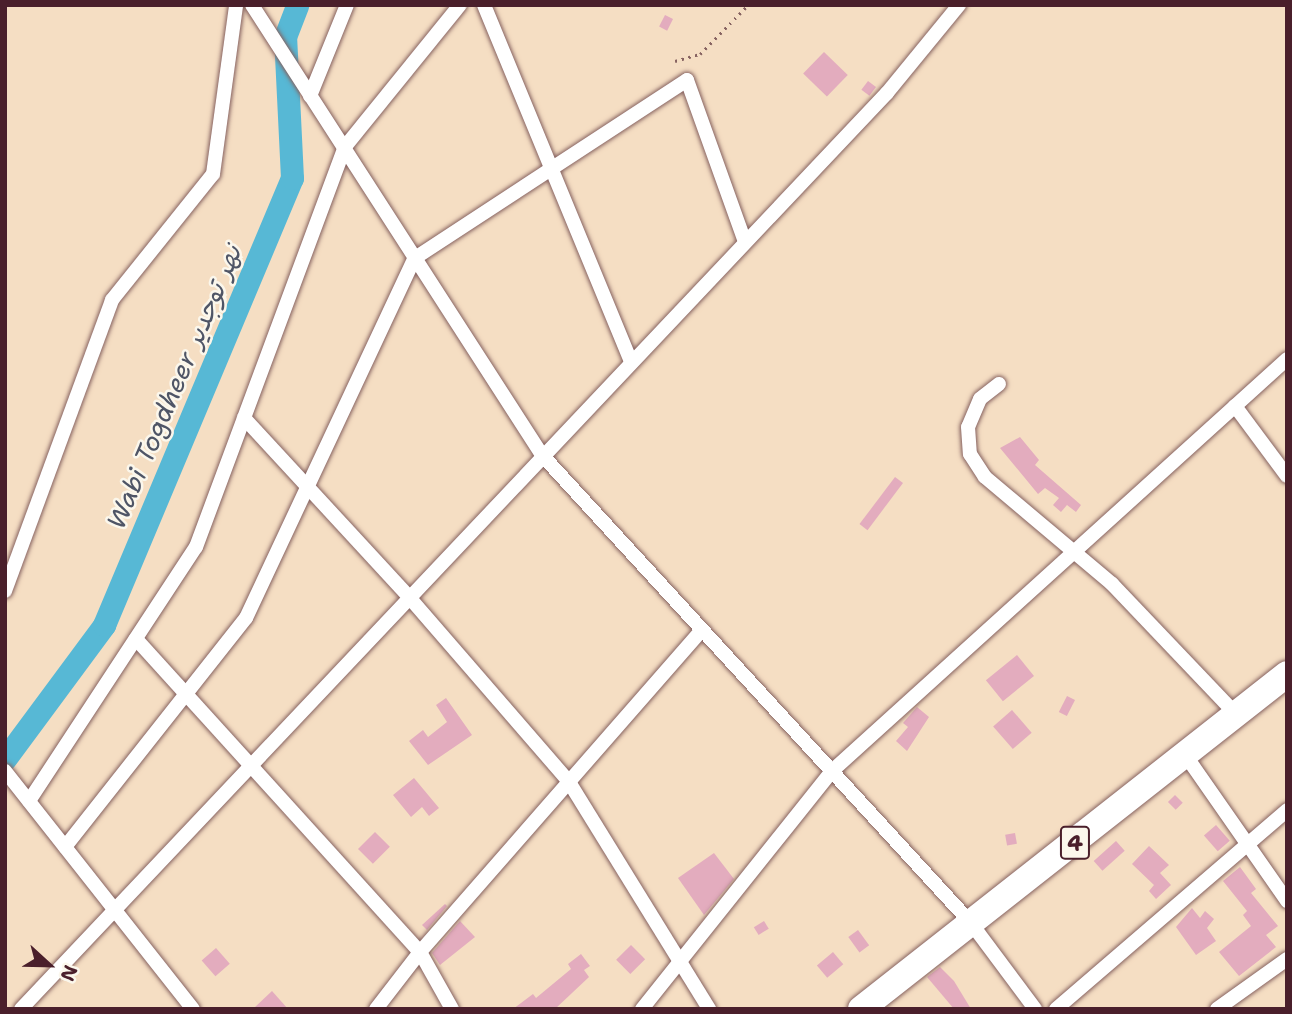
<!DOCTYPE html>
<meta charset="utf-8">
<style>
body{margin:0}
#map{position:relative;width:1292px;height:1014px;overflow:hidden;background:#f5dec3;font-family:"Shantell Sans","Playpen Sans Arabic",sans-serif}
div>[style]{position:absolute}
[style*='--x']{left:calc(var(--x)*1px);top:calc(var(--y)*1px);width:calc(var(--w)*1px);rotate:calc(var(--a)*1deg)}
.river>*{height:23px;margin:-11.5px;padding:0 11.5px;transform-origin:11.5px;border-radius:11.5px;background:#57b8d5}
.building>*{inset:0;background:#e3acbe;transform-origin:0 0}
.path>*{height:2.5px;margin-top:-1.25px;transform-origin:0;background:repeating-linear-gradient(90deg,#866260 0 2px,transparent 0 7px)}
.roads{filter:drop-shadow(0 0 2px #866260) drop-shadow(0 0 2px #866260)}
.street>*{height:14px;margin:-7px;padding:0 7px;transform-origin:7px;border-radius:7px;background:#fff}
.highway>*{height:26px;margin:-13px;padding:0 13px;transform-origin:13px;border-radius:13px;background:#fff}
span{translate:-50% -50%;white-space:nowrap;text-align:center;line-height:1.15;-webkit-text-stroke:5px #fbf7ec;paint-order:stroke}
.shield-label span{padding:2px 5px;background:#fbf7ec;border:2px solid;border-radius:5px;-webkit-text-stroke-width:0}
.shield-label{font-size:23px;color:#4a1f2b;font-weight:700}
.water-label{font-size:26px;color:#4f5566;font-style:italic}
.frame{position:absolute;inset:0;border:7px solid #4a1f2b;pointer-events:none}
.north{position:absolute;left:14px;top:930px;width:70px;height:70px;-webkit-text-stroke:5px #fbf7ec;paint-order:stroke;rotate:112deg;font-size:19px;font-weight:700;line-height:28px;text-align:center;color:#4a1f2b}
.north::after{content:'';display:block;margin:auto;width:24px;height:32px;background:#4a1f2b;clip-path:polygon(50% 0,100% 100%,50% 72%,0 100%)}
</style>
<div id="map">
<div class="river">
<div style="--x:5;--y:759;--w:167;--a:-53.5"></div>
<div style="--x:104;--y:625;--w:485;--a:-67.2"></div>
<div style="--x:292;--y:178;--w:141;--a:-92.8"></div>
<div style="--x:285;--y:37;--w:34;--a:-69"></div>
</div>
<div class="building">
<div style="left:665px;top:15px;width:9px;height:13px;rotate:27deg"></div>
<div style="left:824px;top:52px;width:33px;height:30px;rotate:44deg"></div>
<div style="left:868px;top:81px;width:10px;height:11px;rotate:37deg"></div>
<div style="clip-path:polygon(1020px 437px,1039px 460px,1035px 465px,1081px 505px,1076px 512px,1067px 505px,1061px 512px,1053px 505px,1059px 498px,1045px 488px,1038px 494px,1000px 448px)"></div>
<div style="left:895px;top:477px;width:10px;height:59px;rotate:37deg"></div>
<div style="left:1017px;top:655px;width:27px;height:40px;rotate:51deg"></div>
<div style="left:1067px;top:696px;width:9px;height:18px;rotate:27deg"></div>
<div style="clip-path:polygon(446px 698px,472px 735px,428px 765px,409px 741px,423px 730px,428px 737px,447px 722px,436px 705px)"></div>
<div style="clip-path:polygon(917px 707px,929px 717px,907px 751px,896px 741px,908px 727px,903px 723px)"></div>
<div style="left:1012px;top:710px;width:30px;height:25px;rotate:49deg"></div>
<div style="clip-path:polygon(414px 778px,439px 808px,429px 816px,422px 807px,411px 817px,393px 795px)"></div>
<div style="left:1175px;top:795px;width:11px;height:10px;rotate:45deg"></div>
<div style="left:1216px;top:825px;width:21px;height:16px;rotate:49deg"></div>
<div style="left:375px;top:832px;width:21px;height:24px;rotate:45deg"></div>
<div style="left:1015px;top:833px;width:11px;height:10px;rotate:80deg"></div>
<div style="left:1116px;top:841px;width:13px;height:30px;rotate:48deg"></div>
<div style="clip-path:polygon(1149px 846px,1169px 865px,1160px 873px,1171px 885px,1156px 899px,1149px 891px,1154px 885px,1132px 864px)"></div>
<div style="clip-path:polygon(714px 853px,734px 879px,704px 915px,678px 878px)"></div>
<div style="clip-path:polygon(1240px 867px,1256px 889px,1251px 893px,1278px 926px,1266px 935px,1276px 947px,1239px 976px,1219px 952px,1251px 926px,1243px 915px,1247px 911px,1223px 881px)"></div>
<div style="clip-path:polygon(445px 904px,447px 906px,427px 930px,422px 925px)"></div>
<div style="clip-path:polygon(1192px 908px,1200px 918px,1205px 911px,1214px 919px,1207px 928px,1216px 941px,1196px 955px,1176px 927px)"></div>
<div style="clip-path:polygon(460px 921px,475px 937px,440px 965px,432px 953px)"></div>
<div style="left:764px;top:921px;width:9px;height:12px;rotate:58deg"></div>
<div style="left:858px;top:930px;width:19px;height:12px;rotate:54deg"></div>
<div style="left:631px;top:945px;width:20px;height:21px;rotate:45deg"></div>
<div style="left:216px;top:948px;width:21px;height:19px;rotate:49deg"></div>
<div style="left:833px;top:952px;width:16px;height:21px;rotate:50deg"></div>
<div style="clip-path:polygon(581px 954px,590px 966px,584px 970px,589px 977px,555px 1009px,513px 1009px,533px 994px,536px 998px,571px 969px,568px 964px)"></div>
<div style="clip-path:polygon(940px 967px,954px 981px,971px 1009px,954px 1009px,927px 977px)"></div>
<div style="clip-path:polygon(272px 991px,288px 1009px,253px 1009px)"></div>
</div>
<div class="path">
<div style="--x:675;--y:61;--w:26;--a:-16"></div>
<div style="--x:700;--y:54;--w:69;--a:-45.6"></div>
</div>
<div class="roads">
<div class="street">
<div style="--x:252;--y:5;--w:535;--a:57.2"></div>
<div style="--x:542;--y:455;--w:635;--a:47.49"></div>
<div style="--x:971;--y:923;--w:107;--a:53.3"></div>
<div style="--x:484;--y:5;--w:386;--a:67.6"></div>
<div style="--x:310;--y:96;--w:98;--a:-67.9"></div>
<div style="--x:999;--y:384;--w:24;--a:142"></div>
<div style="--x:980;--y:399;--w:30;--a:113"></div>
<div style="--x:968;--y:427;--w:27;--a:86"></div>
<div style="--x:970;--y:454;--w:27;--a:57"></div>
<div style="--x:985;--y:477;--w:166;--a:40.1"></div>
<div style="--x:1112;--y:584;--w:180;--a:46.4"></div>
<div style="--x:1235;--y:406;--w:87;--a:53.4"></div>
<div style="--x:244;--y:418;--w:243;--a:47.3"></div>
<div style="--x:409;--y:597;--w:245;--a:49.1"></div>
<div style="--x:569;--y:782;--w:267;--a:58.3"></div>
<div style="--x:5;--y:591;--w:310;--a:-69.8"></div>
<div style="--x:112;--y:300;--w:161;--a:-51.3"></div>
<div style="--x:213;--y:174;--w:171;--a:-82.2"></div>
<div style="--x:136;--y:639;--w:423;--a:47.8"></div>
<div style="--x:420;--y:952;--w:65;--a:60.7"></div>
<div style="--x:1186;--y:756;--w:177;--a:55.1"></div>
<div style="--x:5;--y:771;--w:303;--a:51.7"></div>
<div style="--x:29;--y:801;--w:304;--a:-56.7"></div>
<div style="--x:196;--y:547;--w:426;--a:-69.6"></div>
<div style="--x:344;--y:148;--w:184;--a:-51"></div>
<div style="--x:65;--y:847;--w:292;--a:-51.7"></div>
<div style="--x:246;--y:618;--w:398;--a:-64.9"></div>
<div style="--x:415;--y:258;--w:325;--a:-33.2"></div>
<div style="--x:687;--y:80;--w:172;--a:70.3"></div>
<div style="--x:21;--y:1009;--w:1261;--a:-46.61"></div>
<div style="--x:887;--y:93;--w:114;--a:-50.7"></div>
<div style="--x:376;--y:1009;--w:72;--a:-52.3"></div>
<div style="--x:420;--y:952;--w:428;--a:-48.8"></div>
<div style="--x:642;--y:1009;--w:305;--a:-51.4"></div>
<div style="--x:832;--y:771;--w:614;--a:-42.16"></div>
<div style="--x:1056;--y:1009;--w:305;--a:-40.7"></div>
<div style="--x:1217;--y:1009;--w:86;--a:-35.5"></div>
</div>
<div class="highway">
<div style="--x:861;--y:1009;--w:542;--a:-38.18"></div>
</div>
</div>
<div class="shield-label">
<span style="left:1075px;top:843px">4</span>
</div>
<div class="water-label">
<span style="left:174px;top:387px;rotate:-67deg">Wabi Togdheer نهر توجدير</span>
</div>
<div class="frame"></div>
<div class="north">N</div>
</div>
